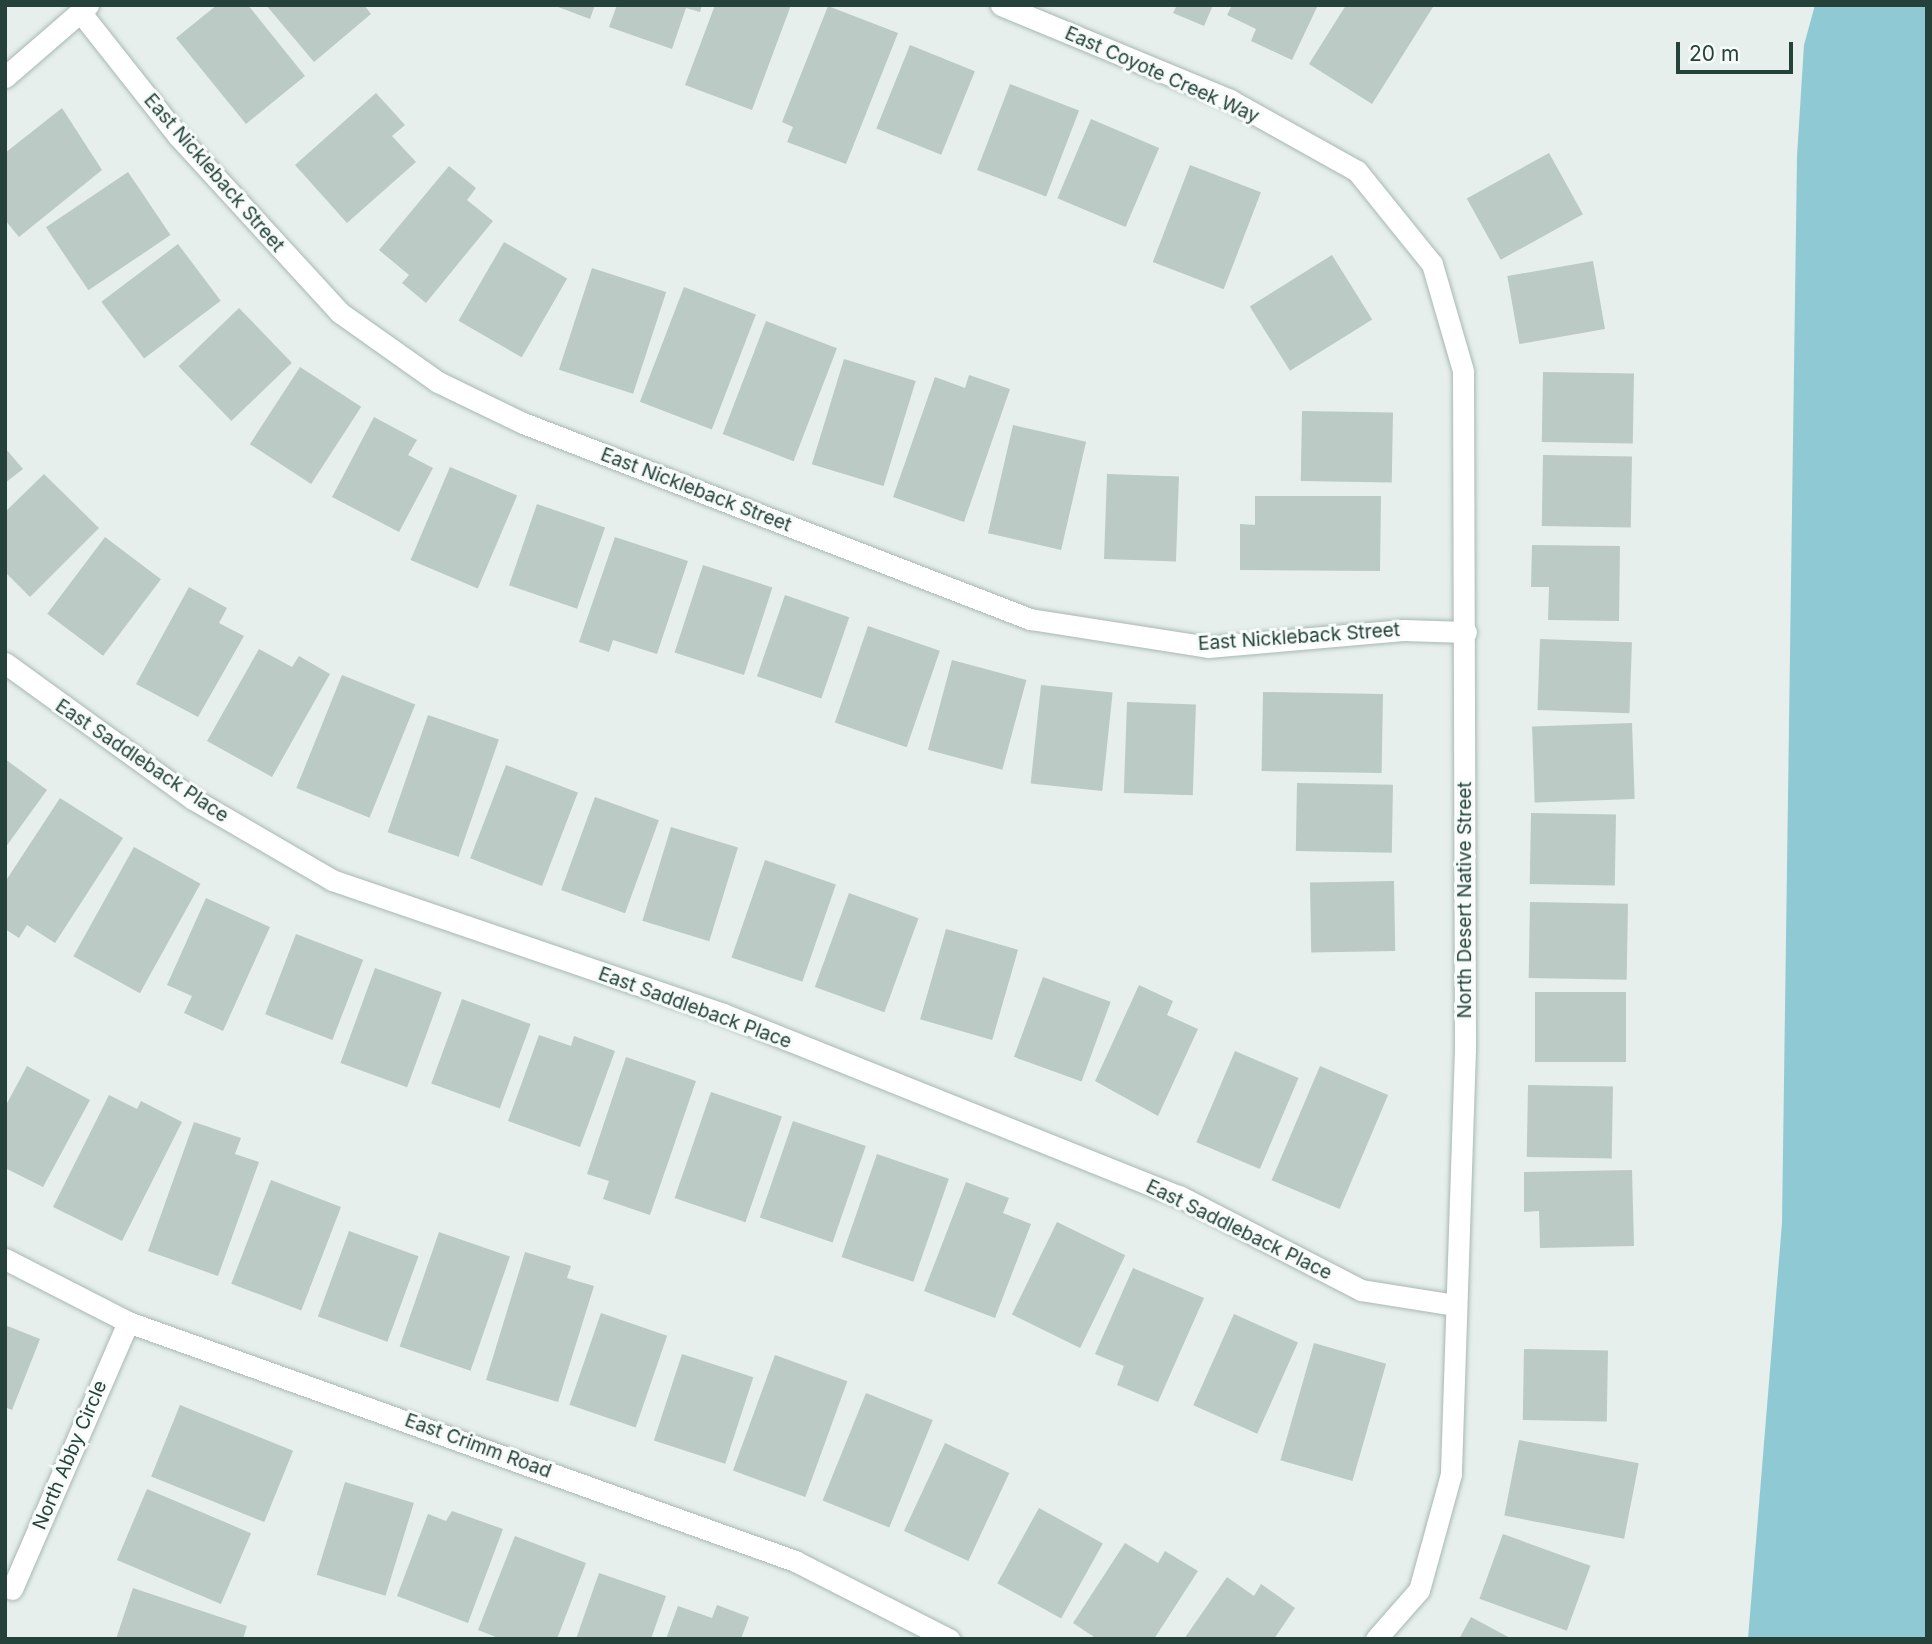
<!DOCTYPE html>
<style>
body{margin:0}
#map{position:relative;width:1932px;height:1644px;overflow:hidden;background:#e6efeb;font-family:Inter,sans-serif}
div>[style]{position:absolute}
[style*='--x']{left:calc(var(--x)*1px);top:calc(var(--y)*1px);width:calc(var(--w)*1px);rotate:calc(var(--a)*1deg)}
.water>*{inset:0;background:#8ec9d4}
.building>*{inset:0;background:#bbcac4;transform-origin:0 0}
.roads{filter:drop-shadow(0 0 2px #a8b8b2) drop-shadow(0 0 2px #a8b8b2)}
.minor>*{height:21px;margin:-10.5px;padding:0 10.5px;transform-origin:10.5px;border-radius:10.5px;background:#fff}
span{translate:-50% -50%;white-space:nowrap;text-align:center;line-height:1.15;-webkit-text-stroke:6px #f7fbf9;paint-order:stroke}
.street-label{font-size:19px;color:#24423a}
.frame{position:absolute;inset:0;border:7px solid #24423a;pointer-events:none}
.scale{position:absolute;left:1676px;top:42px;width:117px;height:32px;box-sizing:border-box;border:4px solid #24423a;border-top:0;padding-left:9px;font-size:21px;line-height:24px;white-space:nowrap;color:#24423a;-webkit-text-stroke:5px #f7fbf9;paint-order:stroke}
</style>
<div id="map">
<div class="water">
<div style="clip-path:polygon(1815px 5px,1927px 5px,1927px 1639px,1748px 1639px,1782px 1223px,1797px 156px,1804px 45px)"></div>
</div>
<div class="building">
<div style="clip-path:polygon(217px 5px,248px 5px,305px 76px,246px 124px,176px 38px)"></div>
<div style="clip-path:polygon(266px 5px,364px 5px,371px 14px,314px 62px)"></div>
<div style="clip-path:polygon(553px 5px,595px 5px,590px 19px)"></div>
<div style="clip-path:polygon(617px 5px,702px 5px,700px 12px,686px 8px,672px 49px,609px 27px)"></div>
<div style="clip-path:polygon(715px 5px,791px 5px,752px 110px,685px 85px)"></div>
<div style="clip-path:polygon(1177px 5px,1213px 5px,1204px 26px,1173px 13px)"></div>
<div style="clip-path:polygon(1232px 5px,1318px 5px,1292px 60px,1251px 41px,1256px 29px,1227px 15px)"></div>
<div style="clip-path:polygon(1346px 5px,1433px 7px,1372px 104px,1309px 64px)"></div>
<div style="clip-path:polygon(828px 6px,898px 33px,846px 164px,787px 142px,793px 127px,782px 122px)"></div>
<div style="left:910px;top:45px;width:70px;height:90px;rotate:22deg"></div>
<div style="left:1010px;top:84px;width:74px;height:92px;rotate:21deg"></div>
<div style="clip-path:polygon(376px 93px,405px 125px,392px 136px,416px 162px,347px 223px,295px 165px)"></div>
<div style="clip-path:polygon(62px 108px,102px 170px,19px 237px,5px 220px,5px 153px)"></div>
<div style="left:1091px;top:119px;width:74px;height:86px;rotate:23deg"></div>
<div style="left:1549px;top:153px;width:70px;height:94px;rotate:61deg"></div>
<div style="left:1190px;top:165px;width:76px;height:104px;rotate:21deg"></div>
<div style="clip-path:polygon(449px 166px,476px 188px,467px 200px,493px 221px,426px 303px,402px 283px,409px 275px,379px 250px)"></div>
<div style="left:128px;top:172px;width:76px;height:99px;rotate:56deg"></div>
<div style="left:504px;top:242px;width:73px;height:91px;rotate:30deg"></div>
<div style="left:178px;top:244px;width:71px;height:96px;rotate:53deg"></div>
<div style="left:1332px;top:255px;width:76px;height:97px;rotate:58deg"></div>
<div style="left:1593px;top:261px;width:69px;height:87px;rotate:80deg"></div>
<div style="left:592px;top:268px;width:78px;height:107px;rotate:18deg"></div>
<div style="left:684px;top:287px;width:77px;height:123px;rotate:21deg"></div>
<div style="left:239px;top:308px;width:76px;height:84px;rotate:46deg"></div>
<div style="left:766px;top:321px;width:76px;height:121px;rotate:21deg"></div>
<div style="left:844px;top:359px;width:75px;height:110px;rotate:17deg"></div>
<div style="left:300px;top:367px;width:73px;height:92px;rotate:33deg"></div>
<div style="left:1543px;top:372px;width:91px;height:70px;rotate:1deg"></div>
<div style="clip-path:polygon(969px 375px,1010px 389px,964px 522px,893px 497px,935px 377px,965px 388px)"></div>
<div style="left:1302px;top:411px;width:91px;height:70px;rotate:1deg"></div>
<div style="clip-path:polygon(374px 417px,417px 440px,408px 455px,433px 468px,399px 532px,332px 497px)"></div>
<div style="left:1013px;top:425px;width:75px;height:111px;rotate:13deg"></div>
<div style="clip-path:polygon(5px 448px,23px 469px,5px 483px)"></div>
<div style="left:1543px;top:455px;width:89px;height:71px;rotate:1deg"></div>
<div style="left:450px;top:467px;width:73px;height:101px;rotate:23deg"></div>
<div style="clip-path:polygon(44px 474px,99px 528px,30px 597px,5px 572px,5px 512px)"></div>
<div style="left:1107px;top:474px;width:72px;height:85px;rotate:2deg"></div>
<div style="clip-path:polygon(1255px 496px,1381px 496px,1380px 571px,1240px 570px,1240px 524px,1255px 525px)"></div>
<div style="left:537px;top:504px;width:72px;height:86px;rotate:19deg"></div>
<div style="left:105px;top:537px;width:70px;height:96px;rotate:37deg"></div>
<div style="clip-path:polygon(615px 537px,688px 561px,657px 654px,613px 640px,609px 652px,579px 642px)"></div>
<div style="clip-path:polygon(1532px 545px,1620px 546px,1619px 621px,1548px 620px,1549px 587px,1531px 587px)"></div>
<div style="left:703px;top:565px;width:73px;height:92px;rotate:18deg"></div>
<div style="clip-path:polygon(189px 587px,227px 608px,219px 623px,244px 636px,198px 717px,136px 684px)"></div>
<div style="left:785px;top:595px;width:68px;height:86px;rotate:19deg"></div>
<div style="left:868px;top:626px;width:76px;height:102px;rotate:19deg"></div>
<div style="left:1540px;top:639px;width:92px;height:71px;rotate:2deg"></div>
<div style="clip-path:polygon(259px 649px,292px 667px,299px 656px,330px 674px,272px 777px,207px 741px)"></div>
<div style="left:952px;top:660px;width:77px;height:93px;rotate:15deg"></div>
<div style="left:342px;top:675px;width:79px;height:122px;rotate:22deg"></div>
<div style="left:1041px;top:685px;width:72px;height:99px;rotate:6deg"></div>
<div style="left:1263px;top:692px;width:120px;height:79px;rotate:1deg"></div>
<div style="left:1127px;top:702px;width:69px;height:91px;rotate:2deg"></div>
<div style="left:428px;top:715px;width:75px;height:124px;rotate:19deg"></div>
<div style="left:1632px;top:723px;width:76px;height:100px;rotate:88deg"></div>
<div style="clip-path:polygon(5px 759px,47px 790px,5px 848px)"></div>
<div style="left:506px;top:765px;width:77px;height:100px;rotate:21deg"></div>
<div style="left:1297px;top:783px;width:96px;height:68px;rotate:1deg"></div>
<div style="left:595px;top:797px;width:68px;height:99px;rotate:20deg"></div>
<div style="clip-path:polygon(60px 798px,123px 838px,55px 943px,27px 925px,19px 938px,5px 929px,5px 882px)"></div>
<div style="left:1531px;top:813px;width:85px;height:71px;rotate:1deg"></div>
<div style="left:671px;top:827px;width:70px;height:98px;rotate:17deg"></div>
<div style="left:134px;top:847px;width:76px;height:125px;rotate:29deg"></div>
<div style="left:765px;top:860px;width:75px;height:103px;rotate:19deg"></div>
<div style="left:1394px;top:881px;width:70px;height:84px;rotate:89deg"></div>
<div style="left:849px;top:893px;width:74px;height:100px;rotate:20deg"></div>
<div style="clip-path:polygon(206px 898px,270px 927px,223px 1031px,184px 1013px,192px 996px,167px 985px)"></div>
<div style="left:1530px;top:902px;width:98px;height:76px;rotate:1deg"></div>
<div style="left:946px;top:929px;width:75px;height:94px;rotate:16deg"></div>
<div style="left:296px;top:934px;width:72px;height:86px;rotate:21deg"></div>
<div style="left:375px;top:968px;width:71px;height:101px;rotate:20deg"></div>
<div style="left:1043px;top:977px;width:72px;height:85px;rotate:20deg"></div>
<div style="clip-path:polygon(1139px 985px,1173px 1001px,1167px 1015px,1198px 1029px,1158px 1116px,1095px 1081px)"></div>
<div style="left:1535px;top:992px;width:91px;height:70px"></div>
<div style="left:462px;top:999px;width:73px;height:90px;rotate:20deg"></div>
<div style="clip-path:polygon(539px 1035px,571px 1046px,574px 1036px,615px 1051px,580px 1147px,508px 1121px)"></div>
<div style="left:1235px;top:1051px;width:69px;height:99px;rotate:23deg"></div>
<div style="clip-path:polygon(626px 1057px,696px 1081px,650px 1215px,603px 1199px,609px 1181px,587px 1174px)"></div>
<div style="clip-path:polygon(27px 1066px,90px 1100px,43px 1187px,5px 1168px,5px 1107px)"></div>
<div style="left:1320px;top:1066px;width:74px;height:124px;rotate:23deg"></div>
<div style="left:1528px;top:1085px;width:85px;height:72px;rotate:1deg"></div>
<div style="left:711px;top:1092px;width:75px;height:112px;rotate:19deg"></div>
<div style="clip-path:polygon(109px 1095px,137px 1109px,141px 1101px,182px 1122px,122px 1241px,53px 1207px)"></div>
<div style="left:793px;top:1121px;width:77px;height:102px;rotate:19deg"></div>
<div style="clip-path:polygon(194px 1122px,241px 1138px,235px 1154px,259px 1162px,218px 1276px,148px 1251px)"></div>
<div style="left:877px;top:1154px;width:76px;height:109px;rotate:19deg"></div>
<div style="clip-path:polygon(1632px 1170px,1634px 1246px,1540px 1248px,1539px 1211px,1524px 1212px,1524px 1172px)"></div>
<div style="left:271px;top:1180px;width:75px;height:111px;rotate:21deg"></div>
<div style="clip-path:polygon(966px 1182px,1009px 1198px,1003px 1213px,1031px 1224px,995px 1318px,924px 1291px)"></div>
<div style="left:1057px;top:1222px;width:76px;height:103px;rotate:26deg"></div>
<div style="left:349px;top:1231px;width:74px;height:91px;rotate:20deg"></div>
<div style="left:439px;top:1232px;width:75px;height:121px;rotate:19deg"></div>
<div style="clip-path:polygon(525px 1252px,571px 1266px,567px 1278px,594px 1286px,558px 1402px,486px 1380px)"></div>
<div style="clip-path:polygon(1133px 1268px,1204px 1298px,1158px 1402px,1117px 1385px,1124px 1366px,1095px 1354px)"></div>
<div style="left:601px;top:1313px;width:70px;height:97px;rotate:19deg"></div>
<div style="left:1234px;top:1314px;width:70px;height:100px;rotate:24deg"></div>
<div style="clip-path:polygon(5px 1325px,40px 1339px,12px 1410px,5px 1407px)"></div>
<div style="left:1314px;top:1343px;width:75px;height:122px;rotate:16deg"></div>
<div style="left:1524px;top:1349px;width:84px;height:71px;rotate:1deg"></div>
<div style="left:682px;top:1354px;width:75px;height:91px;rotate:18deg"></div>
<div style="left:775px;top:1355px;width:77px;height:123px;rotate:20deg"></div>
<div style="left:866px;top:1393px;width:72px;height:116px;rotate:22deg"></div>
<div style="left:180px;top:1405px;width:122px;height:77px;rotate:22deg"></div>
<div style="left:1519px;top:1440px;width:122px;height:77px;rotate:11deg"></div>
<div style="left:945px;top:1443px;width:71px;height:97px;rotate:25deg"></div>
<div style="left:345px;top:1482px;width:72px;height:97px;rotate:17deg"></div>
<div style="left:147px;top:1489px;width:113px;height:77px;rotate:23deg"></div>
<div style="left:1039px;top:1508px;width:73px;height:86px;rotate:29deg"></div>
<div style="clip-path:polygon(452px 1511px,503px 1529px,468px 1623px,397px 1596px,428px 1514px,446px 1521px)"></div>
<div style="left:1503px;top:1534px;width:93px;height:69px;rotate:20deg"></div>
<div style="clip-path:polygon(515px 1536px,586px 1563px,557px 1639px,501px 1639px,478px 1630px)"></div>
<div style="clip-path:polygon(1125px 1543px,1158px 1563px,1165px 1551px,1198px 1571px,1154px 1639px,1097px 1639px,1073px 1623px)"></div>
<div style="clip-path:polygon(599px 1573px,666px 1596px,651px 1639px,576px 1639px)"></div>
<div style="clip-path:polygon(1227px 1577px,1254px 1596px,1261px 1584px,1295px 1608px,1274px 1639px,1184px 1639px)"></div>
<div style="clip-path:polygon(133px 1588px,247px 1626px,243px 1639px,116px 1639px)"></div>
<div style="clip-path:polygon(717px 1605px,749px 1617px,741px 1639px,666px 1639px,678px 1606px,712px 1618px)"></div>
<div style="clip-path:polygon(1471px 1617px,1512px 1639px,1459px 1639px)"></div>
</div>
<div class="roads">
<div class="minor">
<div style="--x:1001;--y:5;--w:248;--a:22.5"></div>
<div style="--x:1230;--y:100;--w:145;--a:29.2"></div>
<div style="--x:1357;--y:171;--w:119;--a:51.1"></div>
<div style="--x:1432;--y:264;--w:111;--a:73.8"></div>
<div style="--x:1463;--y:371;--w:678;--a:89.83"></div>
<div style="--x:1465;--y:1049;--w:425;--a:91.9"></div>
<div style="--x:1451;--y:1474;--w:120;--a:105.4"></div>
<div style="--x:1419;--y:1590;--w:65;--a:131.3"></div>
<div style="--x:81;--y:13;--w:157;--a:51.7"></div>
<div style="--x:178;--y:136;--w:239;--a:47.5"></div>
<div style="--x:339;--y:312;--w:121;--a:35.3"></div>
<div style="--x:438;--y:382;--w:94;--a:25.8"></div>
<div style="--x:523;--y:423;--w:544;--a:21.14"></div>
<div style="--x:1030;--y:619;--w:180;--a:8.9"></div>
<div style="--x:1208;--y:647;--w:196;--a:-5"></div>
<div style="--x:1403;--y:630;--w:63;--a:1.8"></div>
<div style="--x:5;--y:77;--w:110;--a:-40.9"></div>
<div style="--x:5;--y:663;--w:232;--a:35.9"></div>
<div style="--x:193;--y:799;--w:161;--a:30.2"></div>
<div style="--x:332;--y:880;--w:413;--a:18.9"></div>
<div style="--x:723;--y:1014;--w:491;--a:21.8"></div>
<div style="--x:1179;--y:1196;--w:205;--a:27.3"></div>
<div style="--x:1361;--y:1290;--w:95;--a:9.1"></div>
<div style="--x:5;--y:1259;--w:138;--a:27.1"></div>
<div style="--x:128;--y:1322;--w:709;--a:19.71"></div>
<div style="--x:795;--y:1561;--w:173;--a:26.9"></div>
<div style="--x:12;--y:1589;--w:291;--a:-66.5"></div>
</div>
</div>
<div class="street-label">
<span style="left:1162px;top:75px;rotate:24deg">East Coyote Creek Way</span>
<span style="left:214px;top:173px;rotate:49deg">East Nickleback Street</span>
<span style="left:696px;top:490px;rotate:21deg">East Nickleback Street</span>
<span style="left:1299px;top:637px;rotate:-4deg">East Nickleback Street</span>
<span style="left:142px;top:761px;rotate:34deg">East Saddleback Place</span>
<span style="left:1465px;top:900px;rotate:-90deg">North Desert Native Street</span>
<span style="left:695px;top:1008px;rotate:20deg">East Saddleback Place</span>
<span style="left:1239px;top:1230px;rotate:26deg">East Saddleback Place</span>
<span style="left:478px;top:1446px;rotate:20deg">East Crimm Road</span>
<span style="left:70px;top:1455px;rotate:-67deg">North Abby Circle</span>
</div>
<div class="frame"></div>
<div class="scale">20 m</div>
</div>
